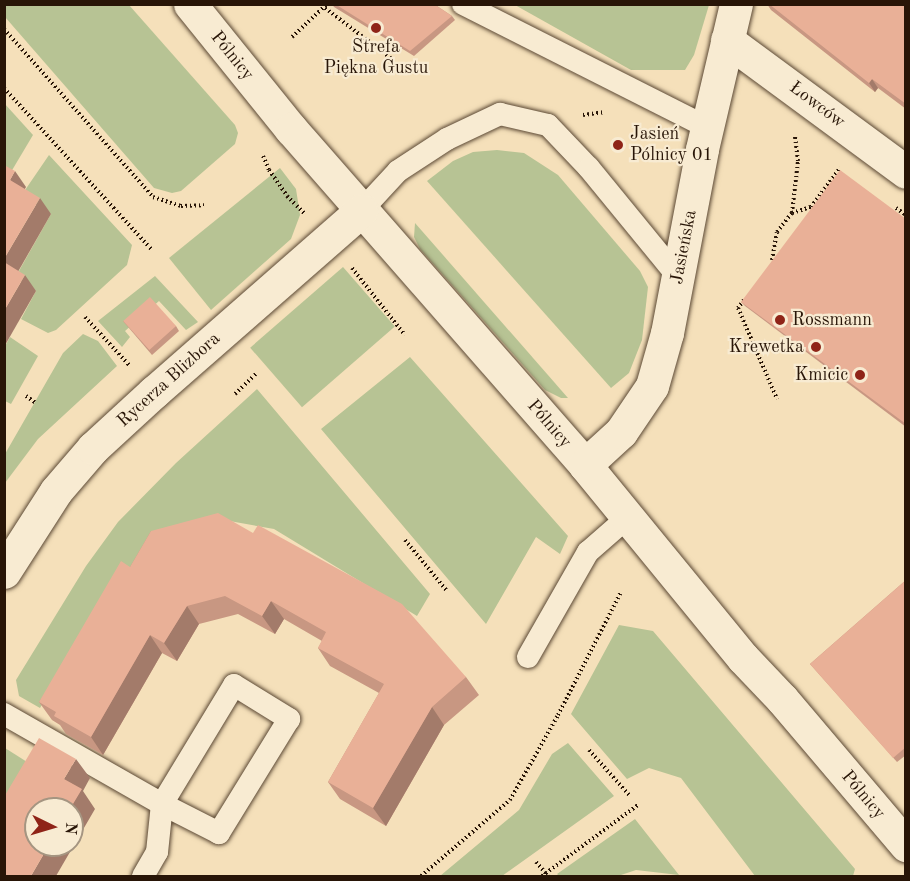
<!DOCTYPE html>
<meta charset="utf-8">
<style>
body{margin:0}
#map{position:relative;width:910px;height:881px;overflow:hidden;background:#f5e0ba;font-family:"Old Standard TT",serif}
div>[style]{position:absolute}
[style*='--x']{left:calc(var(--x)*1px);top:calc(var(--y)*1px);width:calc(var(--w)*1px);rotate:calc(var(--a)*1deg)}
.green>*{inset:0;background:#b7c394;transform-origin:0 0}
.path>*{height:4px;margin-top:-2px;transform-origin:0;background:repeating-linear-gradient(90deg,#281507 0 1.5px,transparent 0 4.5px)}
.roads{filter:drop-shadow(0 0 2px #5b4834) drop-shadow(0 0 2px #5b4834)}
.service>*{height:22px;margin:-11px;padding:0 11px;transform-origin:11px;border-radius:11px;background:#f8ebd2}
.minor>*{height:33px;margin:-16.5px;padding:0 16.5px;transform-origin:16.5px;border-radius:16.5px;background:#f8ebd2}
.wall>*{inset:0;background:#c89782}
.shaded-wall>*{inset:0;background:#a37b6a}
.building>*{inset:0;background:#e9b097;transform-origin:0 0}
.dots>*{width:16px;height:16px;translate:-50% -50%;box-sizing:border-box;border:3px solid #f8ebd2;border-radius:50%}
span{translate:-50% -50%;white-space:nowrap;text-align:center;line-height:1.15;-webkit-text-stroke:4.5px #f8ebd2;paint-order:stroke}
.poi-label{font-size:18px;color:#281507}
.left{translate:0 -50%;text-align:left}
.right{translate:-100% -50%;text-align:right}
.street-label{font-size:18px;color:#281507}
.frame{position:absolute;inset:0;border:6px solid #281507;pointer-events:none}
.north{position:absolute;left:24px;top:797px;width:60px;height:60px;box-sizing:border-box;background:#f8ebd2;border:2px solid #a59581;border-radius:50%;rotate:95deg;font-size:16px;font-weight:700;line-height:24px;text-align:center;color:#281507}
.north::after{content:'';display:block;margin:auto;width:21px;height:27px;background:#8f2418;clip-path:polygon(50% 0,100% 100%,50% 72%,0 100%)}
</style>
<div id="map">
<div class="green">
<div style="clip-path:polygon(4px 5px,129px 5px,235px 125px,238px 133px,235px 144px,181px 191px,172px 193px,154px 188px,5px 17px)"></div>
<div style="clip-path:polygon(515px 5px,709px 5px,694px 55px,685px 70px,631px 70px)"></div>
<div style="clip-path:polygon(4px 103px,33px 135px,8px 177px,5px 175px)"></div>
<div style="clip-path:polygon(497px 150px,524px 153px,558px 175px,640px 271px,648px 287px,642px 340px,629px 373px,611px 388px,427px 181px,453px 161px,473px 152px)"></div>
<div style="clip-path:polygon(49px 155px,132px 245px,127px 265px,56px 330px,48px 333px,21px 319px,36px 291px,15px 278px,51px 214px,21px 196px)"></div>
<div style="clip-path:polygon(280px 168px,296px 189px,300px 215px,291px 239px,211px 310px,169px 258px)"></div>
<div style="clip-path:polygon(415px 223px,568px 398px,561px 398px,545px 390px,420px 249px,414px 237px)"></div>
<div style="left:343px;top:267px;width:79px;height:123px;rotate:49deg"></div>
<div style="clip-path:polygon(155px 276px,198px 322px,186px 330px,159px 301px,125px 331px,130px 337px,122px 347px,98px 321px)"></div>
<div style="clip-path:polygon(83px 334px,98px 341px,117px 366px,38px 439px,5px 483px,5px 454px,63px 353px)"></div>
<div style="clip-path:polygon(10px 337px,38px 356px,11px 404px,5px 401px,5px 346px)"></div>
<div style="clip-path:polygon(410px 357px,568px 536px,560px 554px,536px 537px,486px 624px,321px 429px)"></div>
<div style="clip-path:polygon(257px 389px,430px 594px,417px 616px,274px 529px,224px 520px,139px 573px,122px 567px,40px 708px,19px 696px,16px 680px,86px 566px,118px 522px,176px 463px)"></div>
<div style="clip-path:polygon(619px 625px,653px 631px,855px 869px,853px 876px,755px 876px,681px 778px,649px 768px,627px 779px,571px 714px)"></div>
<div style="clip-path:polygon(568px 743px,614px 796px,502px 876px,440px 876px,519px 810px,552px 754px)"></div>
<div style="clip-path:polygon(5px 748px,35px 767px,5px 821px)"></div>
<div style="clip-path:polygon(635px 819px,679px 875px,636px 870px,618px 876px,559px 876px,557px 874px)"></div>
</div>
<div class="path">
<div style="--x:325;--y:8;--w:84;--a:37.3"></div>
<div style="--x:4;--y:29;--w:225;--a:48.4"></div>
<div style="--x:153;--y:197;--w:29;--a:18"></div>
<div style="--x:181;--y:206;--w:23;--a:-2"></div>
<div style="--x:292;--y:37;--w:48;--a:-43.3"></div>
<div style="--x:4;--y:88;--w:219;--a:47.6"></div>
<div style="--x:583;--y:115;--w:22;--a:-8"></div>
<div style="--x:263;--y:156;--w:15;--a:67"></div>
<div style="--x:269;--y:170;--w:32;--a:55"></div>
<div style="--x:287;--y:196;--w:24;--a:45"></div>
<div style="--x:896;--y:208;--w:12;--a:35"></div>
<div style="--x:792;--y:213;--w:52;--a:-83.4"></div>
<div style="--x:798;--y:161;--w:25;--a:-97"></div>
<div style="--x:772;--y:260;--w:28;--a:-80"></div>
<div style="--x:777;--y:232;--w:24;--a:-52"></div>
<div style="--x:792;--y:213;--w:20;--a:-18"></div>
<div style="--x:811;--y:207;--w:49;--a:-53.4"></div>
<div style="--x:352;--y:268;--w:85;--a:51.7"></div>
<div style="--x:744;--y:300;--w:10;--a:127"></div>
<div style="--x:738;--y:308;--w:99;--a:66.8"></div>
<div style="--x:85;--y:317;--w:65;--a:47.5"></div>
<div style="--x:235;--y:394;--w:29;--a:-44"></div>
<div style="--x:26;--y:396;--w:12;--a:35"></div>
<div style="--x:405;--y:540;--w:66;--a:50.5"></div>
<div style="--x:589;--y:750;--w:62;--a:48.3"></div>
<div style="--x:536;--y:862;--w:18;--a:49"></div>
<div style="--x:421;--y:876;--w:117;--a:-40.5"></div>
<div style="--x:510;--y:800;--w:98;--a:-60.5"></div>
<div style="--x:558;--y:715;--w:138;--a:-62.9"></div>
<div style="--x:542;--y:876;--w:119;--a:-36.5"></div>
</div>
<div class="roads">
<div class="service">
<div style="--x:463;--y:4;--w:273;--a:26.8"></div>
<div style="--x:361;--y:211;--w:54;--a:-47.2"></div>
<div style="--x:398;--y:171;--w:59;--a:-33.1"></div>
<div style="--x:447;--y:139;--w:59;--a:-25.3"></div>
<div style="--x:500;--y:114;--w:49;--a:12.9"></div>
<div style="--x:548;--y:125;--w:59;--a:46.4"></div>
<div style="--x:589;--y:168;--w:142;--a:50.7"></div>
<div style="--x:528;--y:657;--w:121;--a:-60.3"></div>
<div style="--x:588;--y:552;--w:52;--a:-41.1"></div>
<div style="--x:234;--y:685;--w:65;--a:31.7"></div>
<div style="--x:289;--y:719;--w:134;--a:121.6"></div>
<div style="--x:219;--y:833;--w:64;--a:-153"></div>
<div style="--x:162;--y:804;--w:139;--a:-58.8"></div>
<div style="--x:4;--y:714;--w:182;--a:29.7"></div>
<div style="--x:162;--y:804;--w:48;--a:95.9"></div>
<div style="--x:157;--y:852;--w:28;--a:120"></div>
</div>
<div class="minor">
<div style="--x:190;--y:4;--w:161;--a:51.1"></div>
<div style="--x:291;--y:129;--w:446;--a:48.8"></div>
<div style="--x:585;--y:465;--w:249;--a:50.7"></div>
<div style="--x:743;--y:658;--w:57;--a:46.4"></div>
<div style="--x:782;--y:699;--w:192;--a:49.7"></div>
<div style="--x:727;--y:40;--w:222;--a:36.4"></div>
<div style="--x:585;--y:465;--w:49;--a:-42.5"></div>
<div style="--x:621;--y:432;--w:55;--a:-56"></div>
<div style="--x:652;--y:386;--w:55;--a:-74.2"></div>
<div style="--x:667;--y:333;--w:187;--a:-79.2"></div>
<div style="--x:702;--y:149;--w:149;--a:-76.8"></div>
<div style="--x:4;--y:572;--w:96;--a:-57.3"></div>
<div style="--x:56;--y:491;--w:57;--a:-49.3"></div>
<div style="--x:93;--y:448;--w:83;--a:-42.6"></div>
<div style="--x:154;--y:392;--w:275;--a:-41.2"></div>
</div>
</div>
<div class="wall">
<div style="clip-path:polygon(332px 4px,434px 4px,452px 16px,455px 20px,414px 56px,334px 7px)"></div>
<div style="clip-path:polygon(767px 4px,906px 4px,906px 109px,878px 88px,875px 92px,771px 10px)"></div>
<div style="clip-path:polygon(906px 219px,906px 427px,745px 306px,741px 302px)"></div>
<div style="clip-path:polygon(123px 321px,176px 326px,179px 331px,152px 355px)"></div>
<div style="clip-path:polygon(151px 531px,466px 677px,479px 695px,444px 725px,386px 826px,340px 799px,328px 782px,379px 693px,330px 666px,318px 648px,322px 641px,284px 619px,275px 634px,238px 614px,199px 624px,177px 661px,162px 653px,103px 755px,66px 734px,60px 725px,52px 720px,39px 702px,130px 567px)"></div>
<div style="clip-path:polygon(906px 580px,906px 755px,897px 762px,810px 664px)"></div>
</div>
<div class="shaded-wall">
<div style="clip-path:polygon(872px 79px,878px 88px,875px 92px,869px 83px)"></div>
<div style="clip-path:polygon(15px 171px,26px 187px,21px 196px,10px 180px)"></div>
<div style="clip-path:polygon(40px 198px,51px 214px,15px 277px,4px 263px,4px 259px)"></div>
<div style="clip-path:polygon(25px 275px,36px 291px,4px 347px,4px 311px)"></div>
<div style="clip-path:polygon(271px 601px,284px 619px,275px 634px,262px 616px)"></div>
<div style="clip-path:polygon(187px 606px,199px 624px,177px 661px,164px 643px)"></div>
<div style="clip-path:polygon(150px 635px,162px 653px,103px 755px,91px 737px)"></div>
<div style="clip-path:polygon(432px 707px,444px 725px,386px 826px,373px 808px)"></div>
<div style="clip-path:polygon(76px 759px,90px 778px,83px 791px,95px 809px,56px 876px,31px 876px,49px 845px,72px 845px,72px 809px,70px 809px,64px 779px)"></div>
</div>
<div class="building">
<div style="clip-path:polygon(335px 4px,434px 4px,452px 16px,410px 51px)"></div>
<div style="clip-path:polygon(769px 4px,906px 4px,906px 104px,872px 79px,869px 83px)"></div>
<div style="clip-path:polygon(4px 165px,15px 171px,10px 180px,40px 198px,4px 259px)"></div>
<div style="clip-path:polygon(840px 170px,906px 219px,906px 424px,741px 302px)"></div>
<div style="clip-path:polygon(4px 262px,25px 275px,4px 311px)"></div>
<div style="left:150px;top:297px;width:39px;height:36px;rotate:48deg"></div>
<div style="clip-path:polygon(218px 513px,253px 533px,258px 525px,402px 604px,466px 677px,432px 707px,373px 808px,328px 782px,384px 684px,318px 648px,326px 632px,271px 601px,262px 616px,225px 596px,187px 606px,164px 643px,150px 635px,91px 737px,54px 716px,56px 712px,39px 702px,121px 561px,130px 567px,151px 531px)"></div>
<div style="clip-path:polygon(906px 580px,906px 747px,893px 758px,810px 664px)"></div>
<div style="clip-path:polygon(39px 738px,76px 759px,64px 779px,82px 789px,70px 809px,36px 809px,36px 845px,49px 845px,31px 876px,4px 876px,4px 797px)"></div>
</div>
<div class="dots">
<div style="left:376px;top:28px;background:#8f2418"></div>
<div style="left:618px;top:145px;background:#8f2418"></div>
<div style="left:780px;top:320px;background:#8f2418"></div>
<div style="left:816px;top:347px;background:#8f2418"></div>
<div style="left:860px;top:375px;background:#8f2418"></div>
</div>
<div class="poi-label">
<span style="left:376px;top:58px">Strefa<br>Piękna Gustu</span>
<span class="left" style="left:630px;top:145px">Jasień<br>Pólnicy 01</span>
<span class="left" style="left:792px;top:320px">Rossmann</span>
<span class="right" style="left:804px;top:347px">Krewetka</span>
<span class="right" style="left:848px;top:375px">Kmicic</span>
</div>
<div class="street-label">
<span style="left:232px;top:56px;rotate:51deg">Pólnicy</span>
<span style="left:817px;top:105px;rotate:37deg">Łowców</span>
<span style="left:684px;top:247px;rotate:-79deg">Jasieńska</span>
<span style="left:169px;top:380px;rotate:-42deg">Rycerza Blizbora</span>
<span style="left:549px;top:424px;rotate:49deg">Pólnicy</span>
<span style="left:863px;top:795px;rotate:50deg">Pólnicy</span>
</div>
<div class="frame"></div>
<div class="north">N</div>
</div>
